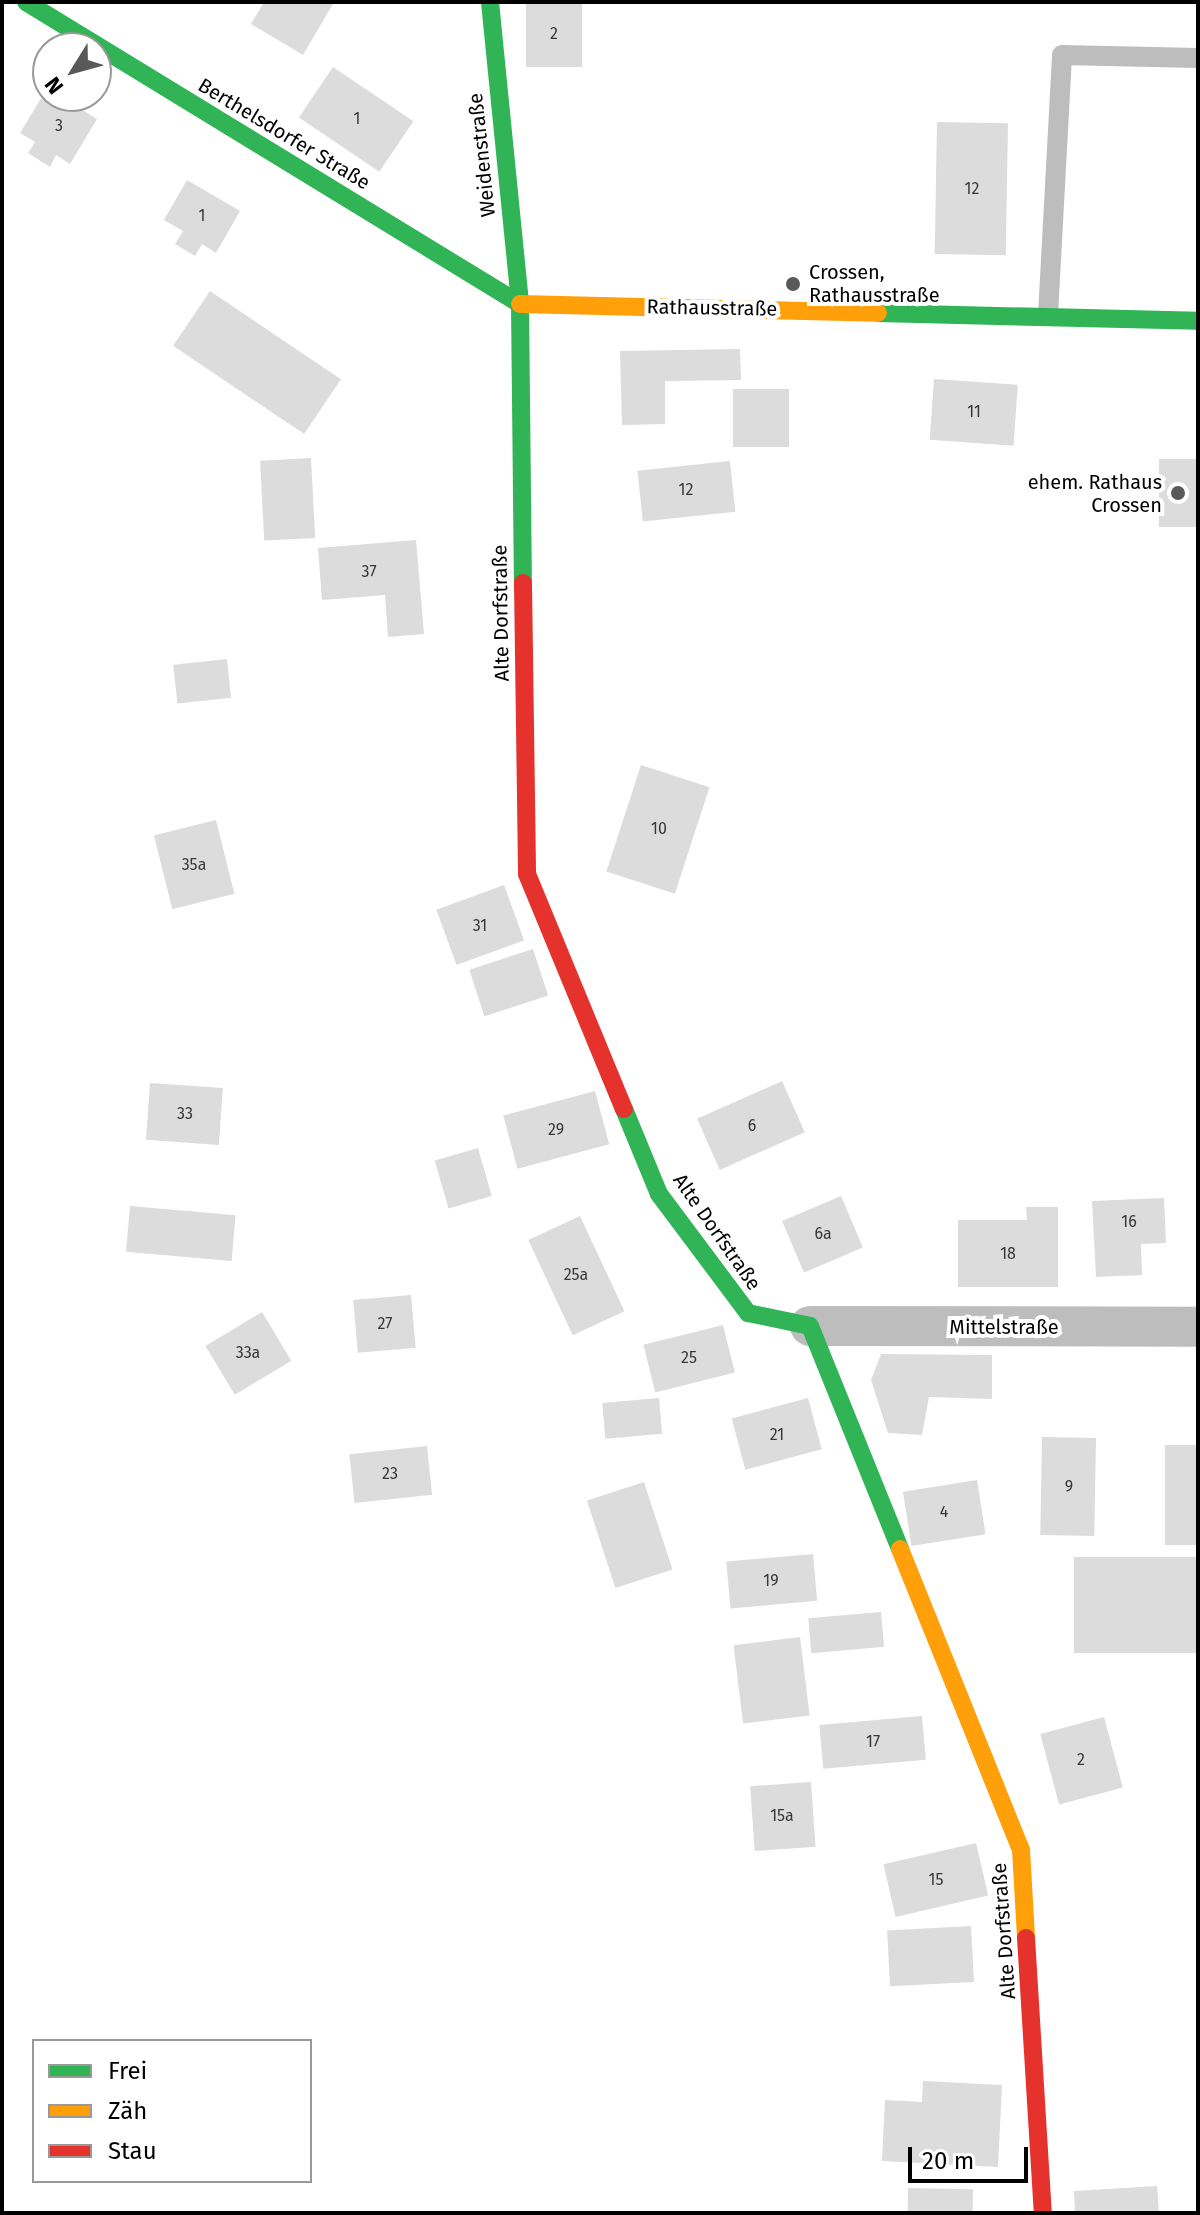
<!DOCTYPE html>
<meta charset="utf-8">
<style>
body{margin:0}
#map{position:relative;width:1200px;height:2215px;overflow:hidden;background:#fff;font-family:"Fira Sans",sans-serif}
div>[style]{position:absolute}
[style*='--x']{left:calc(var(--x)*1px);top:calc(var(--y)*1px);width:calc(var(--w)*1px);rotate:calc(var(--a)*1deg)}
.building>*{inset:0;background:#dcdcdc;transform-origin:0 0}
.lane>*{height:20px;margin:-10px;padding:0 10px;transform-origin:10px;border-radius:10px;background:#bdbdbd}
.street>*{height:40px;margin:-20px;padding:0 20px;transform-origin:20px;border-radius:20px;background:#bdbdbd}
.fast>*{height:18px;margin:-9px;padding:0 9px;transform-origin:9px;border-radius:9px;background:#30b455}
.slow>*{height:18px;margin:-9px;padding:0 9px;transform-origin:9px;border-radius:9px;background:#ff9f0a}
.jam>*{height:18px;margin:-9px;padding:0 9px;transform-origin:9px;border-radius:9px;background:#e5322d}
.dots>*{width:22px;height:22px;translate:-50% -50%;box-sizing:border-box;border:4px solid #fff;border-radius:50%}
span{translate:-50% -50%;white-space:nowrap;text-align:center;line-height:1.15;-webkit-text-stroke:8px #fff;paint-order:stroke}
.number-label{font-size:16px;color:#373737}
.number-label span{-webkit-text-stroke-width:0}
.street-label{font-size:20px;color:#000}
.poi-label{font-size:20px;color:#000}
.left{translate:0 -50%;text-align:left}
.right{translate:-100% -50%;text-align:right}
.frame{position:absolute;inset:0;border:4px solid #000;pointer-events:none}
.legend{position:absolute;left:32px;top:2039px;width:280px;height:144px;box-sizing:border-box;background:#fff;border:2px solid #999;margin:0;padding:10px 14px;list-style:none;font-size:24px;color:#000}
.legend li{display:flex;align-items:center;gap:16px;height:40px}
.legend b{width:40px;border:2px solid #999}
.north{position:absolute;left:32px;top:32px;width:80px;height:80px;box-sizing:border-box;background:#fff;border:2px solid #999;border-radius:50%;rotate:233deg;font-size:22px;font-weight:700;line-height:32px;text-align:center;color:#000}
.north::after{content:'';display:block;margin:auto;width:28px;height:36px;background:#595959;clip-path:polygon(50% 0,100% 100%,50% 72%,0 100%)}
.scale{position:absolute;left:908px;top:2147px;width:120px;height:36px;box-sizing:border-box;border:4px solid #000;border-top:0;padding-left:10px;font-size:24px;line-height:28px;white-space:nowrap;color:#000;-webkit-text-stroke:6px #fff;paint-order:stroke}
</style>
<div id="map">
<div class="building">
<div style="clip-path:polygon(264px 2px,334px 2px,303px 55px,251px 24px)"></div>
<div style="left:526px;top:2px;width:56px;height:65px"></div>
<div style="left:333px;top:67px;width:97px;height:61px;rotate:34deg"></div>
<div style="clip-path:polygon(48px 87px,48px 96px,60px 96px,97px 119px,70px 164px,56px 155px,50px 167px,28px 153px,35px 142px,20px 133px)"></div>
<div style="left:937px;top:122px;width:71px;height:132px;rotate:1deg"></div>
<div style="clip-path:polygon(187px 180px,240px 211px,216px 253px,202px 244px,195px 256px,175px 244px,183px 231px,164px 220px)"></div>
<div style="left:210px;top:291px;width:158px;height:66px;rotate:34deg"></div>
<div style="clip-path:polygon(740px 349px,741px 380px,665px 381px,665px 424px,622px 425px,620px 351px)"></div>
<div style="left:934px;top:379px;width:84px;height:61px;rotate:4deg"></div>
<div style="left:733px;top:389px;width:56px;height:58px"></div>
<div style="left:311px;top:458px;width:80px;height:51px;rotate:87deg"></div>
<div style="left:1159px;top:459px;width:39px;height:68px"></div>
<div style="left:730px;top:461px;width:51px;height:93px;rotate:84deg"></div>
<div style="clip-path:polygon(416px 540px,424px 634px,388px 637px,385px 595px,322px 600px,318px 548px)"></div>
<div style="left:227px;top:659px;width:39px;height:54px;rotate:84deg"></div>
<div style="left:641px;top:765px;width:72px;height:112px;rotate:18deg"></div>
<div style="left:216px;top:820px;width:76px;height:64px;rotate:76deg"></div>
<div style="left:504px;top:885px;width:59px;height:72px;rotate:70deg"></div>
<div style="left:533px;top:949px;width:49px;height:67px;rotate:72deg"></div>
<div style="left:782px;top:1081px;width:56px;height:93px;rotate:66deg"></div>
<div style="left:150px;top:1083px;width:73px;height:57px;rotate:4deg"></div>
<div style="left:595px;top:1091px;width:55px;height:95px;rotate:75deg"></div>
<div style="left:478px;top:1148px;width:50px;height:45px;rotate:74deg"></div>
<div style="left:841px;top:1196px;width:56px;height:64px;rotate:67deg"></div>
<div style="clip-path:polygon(1164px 1198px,1166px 1243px,1141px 1244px,1142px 1275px,1096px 1277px,1092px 1201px)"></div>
<div style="left:130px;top:1206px;width:106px;height:46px;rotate:5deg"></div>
<div style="clip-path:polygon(1026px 1207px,1058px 1207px,1058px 1287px,958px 1287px,958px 1220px,1027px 1220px)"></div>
<div style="left:580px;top:1216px;width:105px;height:57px;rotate:65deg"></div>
<div style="left:411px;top:1295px;width:53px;height:58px;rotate:85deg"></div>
<div style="left:262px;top:1312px;width:57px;height:66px;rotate:59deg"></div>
<div style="left:723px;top:1325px;width:49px;height:82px;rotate:76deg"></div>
<div style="clip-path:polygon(881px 1354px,992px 1355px,992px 1399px,929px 1397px,922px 1435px,888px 1433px,871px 1380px)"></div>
<div style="left:659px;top:1398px;width:36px;height:57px;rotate:85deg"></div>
<div style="left:808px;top:1398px;width:53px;height:79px;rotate:75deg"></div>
<div style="left:1042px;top:1437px;width:54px;height:98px;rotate:1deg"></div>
<div style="left:1165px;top:1445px;width:33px;height:100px"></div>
<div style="left:427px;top:1446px;width:49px;height:78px;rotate:84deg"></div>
<div style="left:977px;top:1480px;width:55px;height:75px;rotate:81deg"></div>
<div style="left:644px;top:1482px;width:92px;height:60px;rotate:72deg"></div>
<div style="left:813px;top:1554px;width:47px;height:87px;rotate:85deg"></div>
<div style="left:1074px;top:1557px;width:124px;height:96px"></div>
<div style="left:881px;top:1612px;width:35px;height:73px;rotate:85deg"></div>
<div style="left:800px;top:1637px;width:79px;height:67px;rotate:83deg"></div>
<div style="left:922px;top:1716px;width:44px;height:103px;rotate:85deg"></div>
<div style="left:1104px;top:1717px;width:73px;height:66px;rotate:75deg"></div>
<div style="left:811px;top:1782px;width:65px;height:61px;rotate:86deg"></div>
<div style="left:976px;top:1843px;width:54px;height:95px;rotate:77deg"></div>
<div style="left:971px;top:1926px;width:56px;height:84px;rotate:87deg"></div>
<div style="clip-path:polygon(923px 2081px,1002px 2085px,998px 2167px,882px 2161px,885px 2100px,922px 2102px)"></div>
<div style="clip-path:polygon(1157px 2186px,1159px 2213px,1075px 2213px,1074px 2191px)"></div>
<div style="left:908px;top:2188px;width:65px;height:25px;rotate:1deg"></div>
</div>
<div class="lane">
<div style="--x:1048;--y:315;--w:260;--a:-86.9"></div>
<div style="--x:1062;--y:55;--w:136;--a:1.3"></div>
</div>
<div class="street">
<div style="--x:810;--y:1326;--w:388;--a:0.1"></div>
</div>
<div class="fast">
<div style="--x:26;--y:2;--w:579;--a:31.44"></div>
<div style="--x:490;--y:2;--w:303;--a:84.3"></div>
<div style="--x:520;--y:304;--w:279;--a:89.4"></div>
<div style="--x:878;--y:313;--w:320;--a:1.4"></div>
<div style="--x:624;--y:1109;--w:92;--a:67.6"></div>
<div style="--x:659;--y:1194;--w:149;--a:53.2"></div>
<div style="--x:748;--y:1313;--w:63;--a:11.8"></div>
<div style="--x:810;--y:1326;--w:240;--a:68"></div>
</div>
<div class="slow">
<div style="--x:520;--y:304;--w:358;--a:1.4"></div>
<div style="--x:900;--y:1549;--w:324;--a:68.1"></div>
<div style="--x:1021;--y:1850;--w:88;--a:86.7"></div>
</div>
<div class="jam">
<div style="--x:523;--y:583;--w:291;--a:89.2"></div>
<div style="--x:527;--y:874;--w:254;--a:67.6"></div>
<div style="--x:1026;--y:1938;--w:276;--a:86.5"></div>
</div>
<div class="dots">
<div style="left:793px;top:284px;background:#595959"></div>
<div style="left:1178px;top:493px;background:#595959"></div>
</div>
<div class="number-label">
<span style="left:554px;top:34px">2</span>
<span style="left:357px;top:119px">1</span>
<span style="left:59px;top:126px">3</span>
<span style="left:972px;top:189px">12</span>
<span style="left:202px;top:216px">1</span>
<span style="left:974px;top:412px">11</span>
<span style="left:686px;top:490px">12</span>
<span style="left:369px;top:572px">37</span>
<span style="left:659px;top:829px">10</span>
<span style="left:194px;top:865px">35a</span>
<span style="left:480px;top:926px">31</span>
<span style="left:185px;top:1114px">33</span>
<span style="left:752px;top:1126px">6</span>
<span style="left:556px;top:1130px">29</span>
<span style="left:1129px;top:1222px">16</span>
<span style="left:823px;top:1234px">6a</span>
<span style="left:1008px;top:1254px">18</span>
<span style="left:576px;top:1275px">25a</span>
<span style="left:385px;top:1324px">27</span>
<span style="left:248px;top:1353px">33a</span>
<span style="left:689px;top:1358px">25</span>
<span style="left:777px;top:1435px">21</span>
<span style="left:390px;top:1474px">23</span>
<span style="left:1069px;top:1487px">9</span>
<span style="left:944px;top:1512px">4</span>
<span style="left:771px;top:1581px">19</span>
<span style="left:873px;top:1742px">17</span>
<span style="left:1081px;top:1760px">2</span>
<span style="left:782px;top:1816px">15a</span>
<span style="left:936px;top:1880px">15</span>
</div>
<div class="street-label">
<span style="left:284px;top:134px;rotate:31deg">Berthelsdorfer Straße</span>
<span style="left:482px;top:155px;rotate:-96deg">Weidenstraße</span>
<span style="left:712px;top:308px;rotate:1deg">Rathausstraße</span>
<span style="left:501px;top:613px;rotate:-91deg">Alte Dorfstraße</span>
<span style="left:717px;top:1232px;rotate:55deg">Alte Dorfstraße</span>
<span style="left:1004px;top:1327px">Mittelstraße</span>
<span style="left:1004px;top:1931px;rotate:-94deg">Alte Dorfstraße</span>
</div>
<div class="poi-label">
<span class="left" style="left:809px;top:284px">Crossen,<br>Rathausstraße</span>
<span class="right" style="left:1162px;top:494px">ehem. Rathaus<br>Crossen</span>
</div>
<div class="frame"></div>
<ul class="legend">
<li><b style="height:10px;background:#30b455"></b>Frei</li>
<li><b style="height:10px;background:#ff9f0a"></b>Zäh</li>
<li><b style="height:10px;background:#e5322d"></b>Stau</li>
</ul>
<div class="north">N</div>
<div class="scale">20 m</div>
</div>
